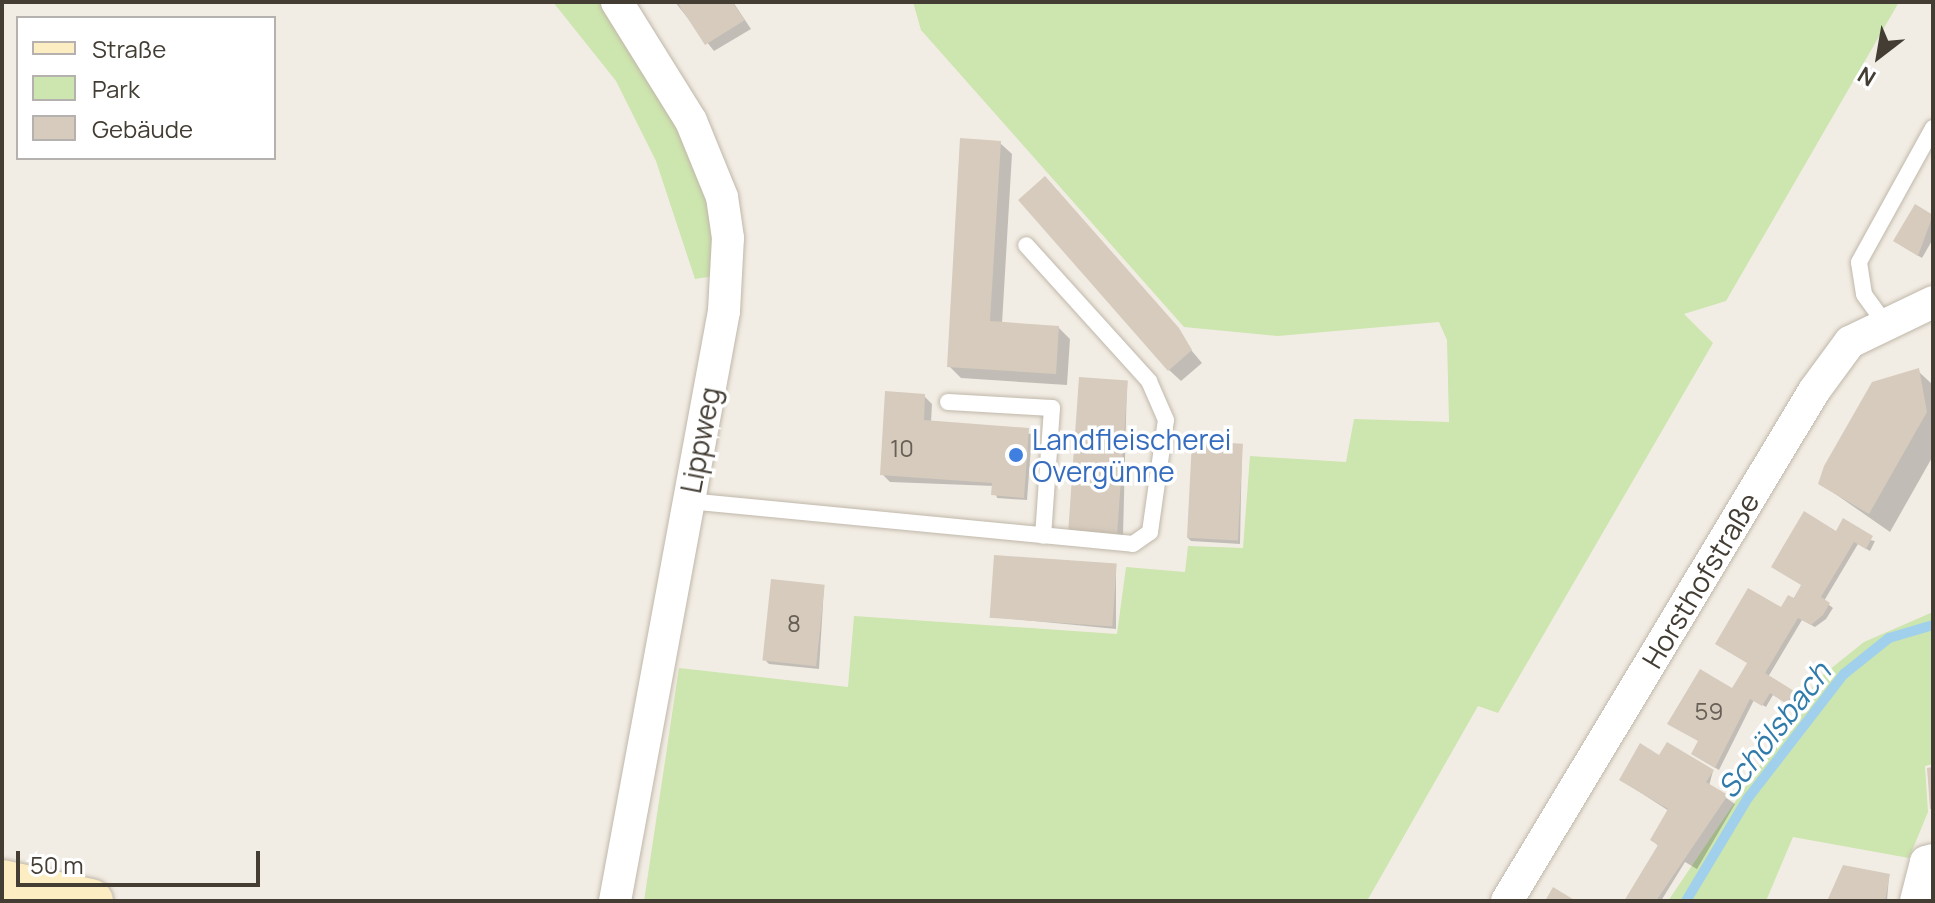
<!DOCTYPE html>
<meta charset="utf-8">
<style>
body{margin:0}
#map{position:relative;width:1935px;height:903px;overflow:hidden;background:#f2ede4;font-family:Manrope,sans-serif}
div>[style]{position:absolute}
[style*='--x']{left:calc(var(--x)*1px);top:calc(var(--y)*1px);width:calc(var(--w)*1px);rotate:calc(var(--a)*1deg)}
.green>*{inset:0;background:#cde5ae}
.shadow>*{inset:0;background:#0003}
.stream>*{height:10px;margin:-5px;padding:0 5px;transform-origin:5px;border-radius:5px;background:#a1d0ed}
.building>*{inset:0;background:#d6cbbd;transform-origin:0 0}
.roads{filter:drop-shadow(0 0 2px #c0b7aa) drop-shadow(0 0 2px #c0b7aa)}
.lane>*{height:16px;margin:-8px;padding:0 8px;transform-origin:8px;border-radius:8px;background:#fff}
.street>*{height:32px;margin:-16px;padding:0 16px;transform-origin:16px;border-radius:16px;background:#fff}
.secondary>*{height:44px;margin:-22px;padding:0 22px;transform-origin:22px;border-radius:22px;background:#fdedc3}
.dots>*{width:22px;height:22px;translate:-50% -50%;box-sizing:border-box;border:4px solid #fff;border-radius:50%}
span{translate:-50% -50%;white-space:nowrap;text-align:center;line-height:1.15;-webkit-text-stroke:7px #fff;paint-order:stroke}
.number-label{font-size:24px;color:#686056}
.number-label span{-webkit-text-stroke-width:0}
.shop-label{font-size:28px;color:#366cbe}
.left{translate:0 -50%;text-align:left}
.street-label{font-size:28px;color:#433d34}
.water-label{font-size:30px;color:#317bab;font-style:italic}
.frame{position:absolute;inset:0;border:4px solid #433d34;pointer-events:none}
.legend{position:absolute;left:16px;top:16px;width:260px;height:144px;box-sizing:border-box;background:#fff;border:2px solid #b4b1ae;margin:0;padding:10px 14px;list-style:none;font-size:24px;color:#433d34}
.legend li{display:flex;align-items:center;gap:16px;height:40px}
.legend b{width:40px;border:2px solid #b4b1ae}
.north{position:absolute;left:1839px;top:16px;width:80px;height:80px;-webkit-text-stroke:6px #fff;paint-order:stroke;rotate:211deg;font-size:22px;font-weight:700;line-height:32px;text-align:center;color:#433d34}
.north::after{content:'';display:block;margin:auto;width:28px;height:36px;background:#433d34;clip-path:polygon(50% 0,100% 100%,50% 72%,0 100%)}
.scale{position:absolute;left:16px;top:851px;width:244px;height:36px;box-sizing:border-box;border:4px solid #433d34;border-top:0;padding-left:10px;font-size:24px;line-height:28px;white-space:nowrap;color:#433d34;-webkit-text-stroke:6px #fff;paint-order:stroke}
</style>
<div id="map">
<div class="green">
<div style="clip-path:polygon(553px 2px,603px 2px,684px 136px,710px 208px,715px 276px,695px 279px,656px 161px,616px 81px)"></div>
<div style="clip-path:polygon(913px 2px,1899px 2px,1726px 301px,1684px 314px,1713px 343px,1498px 713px,1478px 706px,1367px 901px,644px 901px,679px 668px,848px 687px,854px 616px,1117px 634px,1126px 567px,1185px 572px,1188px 546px,1243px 548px,1250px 456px,1346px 462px,1354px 419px,1449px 422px,1447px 340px,1439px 322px,1278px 336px,1184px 327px,921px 30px)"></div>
<div style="clip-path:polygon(1933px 612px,1933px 764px,1925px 766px,1928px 812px,1909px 858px,1793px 837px,1766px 901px,1668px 901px,1819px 678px,1864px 642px)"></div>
</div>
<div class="shadow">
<div style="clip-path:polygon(675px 2px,733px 2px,751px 29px,714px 51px)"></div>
<div style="clip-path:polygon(1000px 143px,1012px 154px,1002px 324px,1058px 327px,1070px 339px,1067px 385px,961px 378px,949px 366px)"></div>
<div style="clip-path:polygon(1057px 190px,1202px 363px,1181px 381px,1169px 370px)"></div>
<div style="clip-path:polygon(1916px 207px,1933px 217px,1933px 239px,1922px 258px,1899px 244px)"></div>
<div style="clip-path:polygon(1918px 371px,1933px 385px,1933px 456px,1890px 532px,1821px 484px)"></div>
<div style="clip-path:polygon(1127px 382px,1123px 536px,1076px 533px)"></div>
<div style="clip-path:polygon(924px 396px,932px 404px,931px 423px,1032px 434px,1027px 500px,997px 498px,994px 486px,890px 482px,882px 474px)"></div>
<div style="clip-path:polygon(1242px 446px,1240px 544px,1191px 541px,1187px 537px)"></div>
<div style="clip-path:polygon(1836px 533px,1875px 541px,1870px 551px,1858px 544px,1824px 601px,1833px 608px,1826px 619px,1815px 627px,1802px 620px,1768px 677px,1797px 696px,1791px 706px,1773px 695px,1766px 707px,1754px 700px,1719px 770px,1697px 757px,1700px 742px)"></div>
<div style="clip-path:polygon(1116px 566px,1116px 629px,992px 617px)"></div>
<div style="clip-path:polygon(824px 587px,819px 669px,769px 664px,766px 661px)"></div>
<div style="clip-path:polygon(1660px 757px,1713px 771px,1709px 786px,1735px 804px,1697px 869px,1685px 862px,1661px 901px,1627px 901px,1659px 847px,1652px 839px,1669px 811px,1621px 780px)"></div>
<div style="clip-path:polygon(1889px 876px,1887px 901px,1833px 901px)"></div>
</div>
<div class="stream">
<div style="--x:1686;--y:901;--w:120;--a:-59"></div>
<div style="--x:1748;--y:798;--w:157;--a:-52.3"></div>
<div style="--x:1844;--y:674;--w:58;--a:-38.7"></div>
<div style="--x:1889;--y:638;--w:46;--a:-16.5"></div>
</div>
<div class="building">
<div style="clip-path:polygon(677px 2px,732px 2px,745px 20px,705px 45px)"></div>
<div style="clip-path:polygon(960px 138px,1001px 141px,990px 321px,1059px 326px,1056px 374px,947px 367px)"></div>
<div style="clip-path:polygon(1045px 176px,1179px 328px,1192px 350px,1168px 371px,1018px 200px)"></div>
<div style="clip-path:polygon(1915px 204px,1933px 215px,1918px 256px,1893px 241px)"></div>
<div style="clip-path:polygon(1919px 368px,1927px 412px,1869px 514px,1818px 484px,1824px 466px,1872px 382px)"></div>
<div style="left:1079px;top:377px;width:49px;height:154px;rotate:4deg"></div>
<div style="clip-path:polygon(885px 391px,925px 394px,924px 420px,1029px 428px,1024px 498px,991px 495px,992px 483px,880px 475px)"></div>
<div style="left:1192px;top:441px;width:51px;height:97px;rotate:3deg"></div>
<div style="clip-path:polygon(1804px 511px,1836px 531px,1843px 518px,1873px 536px,1866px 549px,1854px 542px,1821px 597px,1830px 603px,1823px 615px,1811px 625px,1798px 618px,1765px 673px,1794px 691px,1787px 704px,1770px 693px,1762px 706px,1750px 699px,1715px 768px,1691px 754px,1698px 741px,1667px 724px,1700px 669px,1732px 688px,1740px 675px,1747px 663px,1715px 644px,1748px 588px,1781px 607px,1788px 595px,1794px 598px,1801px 585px,1771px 567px)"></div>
<div style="left:994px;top:555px;width:123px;height:63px;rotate:4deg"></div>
<div style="left:771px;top:579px;width:54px;height:82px;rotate:6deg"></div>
<div style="clip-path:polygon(1667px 742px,1714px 770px,1706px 782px,1728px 795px,1656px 901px,1624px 901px,1658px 845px,1650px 840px,1668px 809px,1619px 780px,1640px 743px,1659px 755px)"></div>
<div style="clip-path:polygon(1933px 767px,1933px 809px,1930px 809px,1927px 768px)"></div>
<div style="clip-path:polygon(1843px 865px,1890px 874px,1885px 901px,1827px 901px)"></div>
<div style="clip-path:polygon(1553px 887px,1576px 901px,1545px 901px)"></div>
</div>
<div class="roads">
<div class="lane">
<div style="--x:1884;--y:322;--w:34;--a:-126"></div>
<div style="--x:1864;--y:294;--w:32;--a:-99"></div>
<div style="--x:1859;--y:262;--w:153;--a:-61.1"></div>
<div style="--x:948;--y:402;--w:104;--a:3.3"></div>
<div style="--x:1052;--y:408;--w:128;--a:94"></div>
<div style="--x:688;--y:501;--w:447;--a:5.5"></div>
<div style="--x:1133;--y:544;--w:21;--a:-35"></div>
<div style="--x:1150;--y:532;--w:113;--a:-81.9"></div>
<div style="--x:1166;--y:420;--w:43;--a:-113.6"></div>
<div style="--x:1149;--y:381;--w:183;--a:-132.1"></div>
</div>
<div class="street">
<div style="--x:615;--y:901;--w:600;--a:-79.53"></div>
<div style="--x:724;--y:311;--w:73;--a:-86.9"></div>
<div style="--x:728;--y:238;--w:41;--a:-98.3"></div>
<div style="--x:722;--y:197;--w:82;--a:-112.2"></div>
<div style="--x:691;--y:121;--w:140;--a:-121.9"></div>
<div style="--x:1507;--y:901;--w:595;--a:-58.95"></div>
<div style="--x:1814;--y:391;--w:61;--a:-53.7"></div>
<div style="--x:1850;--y:342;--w:92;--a:-25.7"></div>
<div style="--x:1916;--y:901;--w:40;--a:-75.6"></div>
<div style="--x:1926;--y:862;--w:7;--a:-16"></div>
</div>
<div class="secondary">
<div style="--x:2;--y:882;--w:91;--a:12.1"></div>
</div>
</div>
<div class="dots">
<div style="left:1016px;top:455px;background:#3f7fe0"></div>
</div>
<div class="number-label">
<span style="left:902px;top:448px">10</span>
<span style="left:794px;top:623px">8</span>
<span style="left:1709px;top:711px">59</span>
</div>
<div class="shop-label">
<span class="left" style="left:1032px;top:455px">Landfleischerei<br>Overgünne</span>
</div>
<div class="street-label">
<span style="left:700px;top:440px;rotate:-79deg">Lippweg</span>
<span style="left:1700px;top:580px;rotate:-59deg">Horsthofstraße</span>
</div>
<div class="water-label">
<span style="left:1774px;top:730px;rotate:-52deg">Schölsbach</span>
</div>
<div class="frame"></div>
<ul class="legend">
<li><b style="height:10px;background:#fdedc3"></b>Straße</li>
<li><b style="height:22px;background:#cde5ae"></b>Park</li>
<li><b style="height:22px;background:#d6cbbd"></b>Gebäude</li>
</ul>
<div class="north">N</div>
<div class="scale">50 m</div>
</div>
